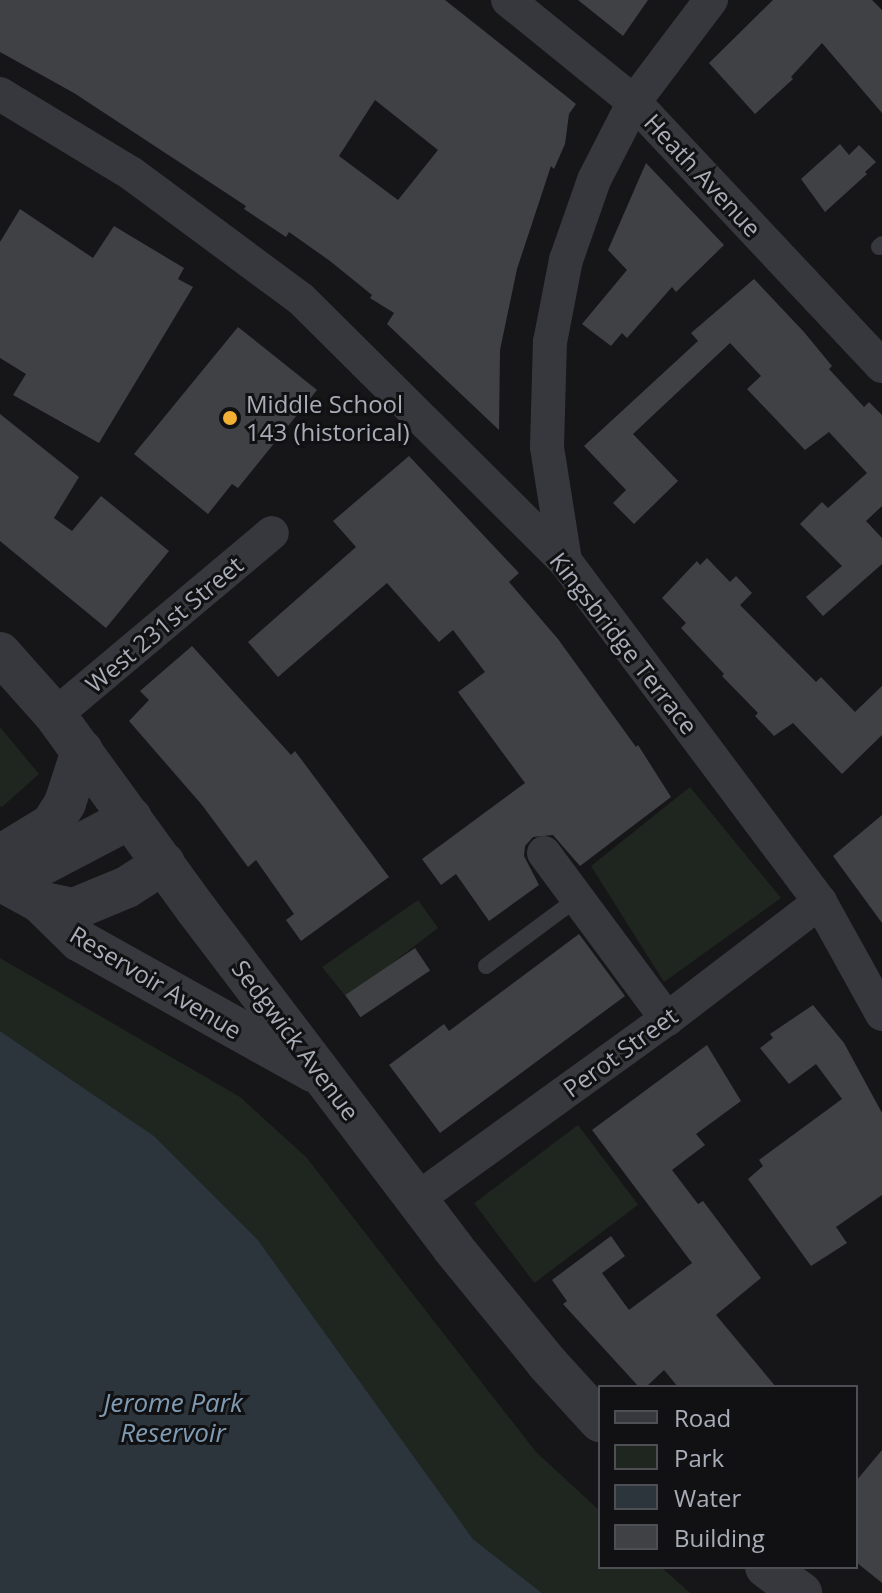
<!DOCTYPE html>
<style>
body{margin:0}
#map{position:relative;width:882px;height:1593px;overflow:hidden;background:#161618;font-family:"Open Sans",sans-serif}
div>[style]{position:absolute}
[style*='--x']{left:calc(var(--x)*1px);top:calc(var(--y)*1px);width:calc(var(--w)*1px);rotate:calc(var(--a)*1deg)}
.green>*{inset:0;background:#1e261f;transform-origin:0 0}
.water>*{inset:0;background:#2c353c}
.building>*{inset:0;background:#404145;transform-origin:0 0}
.service>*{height:16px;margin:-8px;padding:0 8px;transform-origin:8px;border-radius:8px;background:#37383d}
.minor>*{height:34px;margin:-17px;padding:0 17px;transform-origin:17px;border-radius:17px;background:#37383d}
.tertiary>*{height:42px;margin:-21px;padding:0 21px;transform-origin:21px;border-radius:21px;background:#37383d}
.dots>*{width:22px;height:22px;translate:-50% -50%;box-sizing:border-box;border:4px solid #111113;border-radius:50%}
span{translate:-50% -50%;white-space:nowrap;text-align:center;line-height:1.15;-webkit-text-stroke:6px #111113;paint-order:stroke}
.street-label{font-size:24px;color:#a8adb8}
.poi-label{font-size:24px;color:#a8adb8}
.left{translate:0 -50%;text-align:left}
.water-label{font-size:26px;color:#7f9bb3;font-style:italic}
.legend{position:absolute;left:598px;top:1385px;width:260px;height:184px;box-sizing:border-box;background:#111113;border:2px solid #4d4f55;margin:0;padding:10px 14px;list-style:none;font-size:24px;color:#a8adb8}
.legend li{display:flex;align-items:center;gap:16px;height:40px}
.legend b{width:40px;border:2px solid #4d4f55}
</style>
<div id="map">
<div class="green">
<div style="clip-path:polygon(0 727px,39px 774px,2px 807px,0 806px)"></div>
<div style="clip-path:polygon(690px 787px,781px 898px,664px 982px,591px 866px)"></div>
<div style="clip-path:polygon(418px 900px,438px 928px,347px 998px,322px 967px)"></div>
<div style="clip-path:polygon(0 958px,240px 1097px,306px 1157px,536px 1452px,600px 1511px,600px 1567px,661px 1567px,690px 1593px,542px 1593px,473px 1539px,258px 1240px,154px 1136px,0 1031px)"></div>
<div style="left:578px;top:1125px;width:100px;height:130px;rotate:53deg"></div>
</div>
<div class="water">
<div style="clip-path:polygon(0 1031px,154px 1136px,258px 1240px,473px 1539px,542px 1593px,0 1593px)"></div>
</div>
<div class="building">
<div style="clip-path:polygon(evenodd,0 0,445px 0,576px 104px,569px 114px,565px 144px,554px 169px,551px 166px,517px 269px,500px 350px,499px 430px,387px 324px,394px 313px,370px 298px,372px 295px,330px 261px,289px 232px,286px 237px,244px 209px,246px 206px,74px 93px,0 52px,0 0,375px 100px,438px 150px,398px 200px,339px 156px,375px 100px)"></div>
<div style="clip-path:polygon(578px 0,648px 0,623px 36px)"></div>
<div style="clip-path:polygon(773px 0,872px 0,882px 10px,882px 113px,822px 43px,791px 77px,793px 79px,755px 114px,709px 63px)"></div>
<div style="clip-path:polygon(840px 144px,849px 155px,859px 145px,876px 162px,865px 172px,867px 174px,825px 212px,801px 179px)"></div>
<div style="clip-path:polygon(646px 163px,724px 245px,676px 292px,672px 287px,627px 338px,622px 333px,611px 346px,582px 324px,627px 270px,608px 250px)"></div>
<div style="clip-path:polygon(20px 209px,93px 258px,114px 226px,184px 268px,178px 279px,193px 287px,99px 443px,13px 395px,26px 374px,0 358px,0 242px)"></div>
<div style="clip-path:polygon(754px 279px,804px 332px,832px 366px,829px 369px,864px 407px,869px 402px,882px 415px,882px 506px,866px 521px,882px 538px,882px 564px,823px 616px,806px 597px,842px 566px,800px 524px,822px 502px,828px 508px,867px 473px,829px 432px,805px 450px,747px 389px,761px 376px,730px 343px,633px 434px,678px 481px,634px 524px,613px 503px,626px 490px,584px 446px,698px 341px,691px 333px)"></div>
<div style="clip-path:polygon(238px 327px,317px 390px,238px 488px,232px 484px,208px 514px,134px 454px)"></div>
<div style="clip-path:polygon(0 414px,79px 477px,54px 518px,72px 531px,101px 496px,169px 551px,106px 628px,0 541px)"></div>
<div style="clip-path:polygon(409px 456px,519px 573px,509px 582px,558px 639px,636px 747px,638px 745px,671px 797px,580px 866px,553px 835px,533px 837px,525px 846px,524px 856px,539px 885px,489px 921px,456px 874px,441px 885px,422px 859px,525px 783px,458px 692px,485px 672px,453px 630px,439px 642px,387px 583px,278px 677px,248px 642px,356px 547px,333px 521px)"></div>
<div style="clip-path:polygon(707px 558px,730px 582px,736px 576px,752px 593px,740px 605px,816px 682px,821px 677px,855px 712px,882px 686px,882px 735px,842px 774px,793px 723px,774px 736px,755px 716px,758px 713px,722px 676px,724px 674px,681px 628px,686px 623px,662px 598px,697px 561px,700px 565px)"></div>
<div style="clip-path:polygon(192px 646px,291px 755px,295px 751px,389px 877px,301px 941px,286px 920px,294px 914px,256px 860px,248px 867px,202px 805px,129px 721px,149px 700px,140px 691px)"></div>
<div style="clip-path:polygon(882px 815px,882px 923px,833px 856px)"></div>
<div style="clip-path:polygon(579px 934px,625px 996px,440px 1133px,389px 1065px,444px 1024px,449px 1031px)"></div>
<div style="left:415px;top:948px;width:27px;height:84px;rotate:56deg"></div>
<div style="clip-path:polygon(813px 1005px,844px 1043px,882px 1113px,882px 1195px,836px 1227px,847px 1243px,811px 1266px,748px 1179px,763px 1166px,759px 1160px,842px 1099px,816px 1064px,789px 1084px,760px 1048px,773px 1038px,770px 1034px)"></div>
<div style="clip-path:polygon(707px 1045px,741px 1101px,696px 1134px,705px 1145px,672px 1170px,698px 1204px,703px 1201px,761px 1278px,716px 1315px,776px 1387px,678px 1387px,664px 1370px,646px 1387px,639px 1387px,563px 1304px,567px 1301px,552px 1280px,611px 1236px,625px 1256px,602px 1273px,629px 1310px,692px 1263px,592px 1130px)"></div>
<div style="clip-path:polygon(882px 1450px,882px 1583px,856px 1562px,856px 1481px)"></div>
</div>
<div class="service">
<div style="--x:879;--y:247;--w:4;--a:-45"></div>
<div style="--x:486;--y:966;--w:114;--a:-36.5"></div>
</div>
<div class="minor">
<div style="--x:508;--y:0;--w:162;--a:39"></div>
<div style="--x:634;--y:102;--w:362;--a:46.8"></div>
<div style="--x:0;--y:94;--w:154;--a:31.2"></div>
<div style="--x:132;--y:174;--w:210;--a:36.5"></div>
<div style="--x:301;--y:299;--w:372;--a:44.8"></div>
<div style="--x:565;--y:561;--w:426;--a:53.2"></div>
<div style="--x:820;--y:902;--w:128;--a:61"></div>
<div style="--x:565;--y:561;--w:115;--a:-99"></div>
<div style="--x:547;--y:447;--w:105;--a:-88.4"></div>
<div style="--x:550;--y:342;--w:84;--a:-79"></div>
<div style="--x:566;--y:260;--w:85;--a:-70.7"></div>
<div style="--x:594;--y:180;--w:88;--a:-62.9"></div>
<div style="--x:634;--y:102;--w:128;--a:-53"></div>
<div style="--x:55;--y:715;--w:283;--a:-40"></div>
<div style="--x:544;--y:853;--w:207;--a:53.5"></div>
<div style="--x:417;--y:1199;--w:308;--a:-35.8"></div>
<div style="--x:667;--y:1019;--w:193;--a:-37.4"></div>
</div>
<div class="tertiary">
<div style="--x:0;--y:653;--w:83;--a:48.4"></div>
<div style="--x:55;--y:715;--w:240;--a:54"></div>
<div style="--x:196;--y:909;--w:425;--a:52.8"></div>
<div style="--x:453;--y:1248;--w:149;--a:50.7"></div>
<div style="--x:547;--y:1363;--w:79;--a:47.6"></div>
<div style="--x:0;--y:856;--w:61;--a:-31.6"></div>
<div style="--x:52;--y:824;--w:25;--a:-58"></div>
<div style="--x:65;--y:803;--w:55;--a:-71.9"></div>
<div style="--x:0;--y:880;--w:46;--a:28.8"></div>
<div style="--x:40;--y:902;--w:35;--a:12"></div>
<div style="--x:74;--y:909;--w:57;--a:-22.5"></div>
<div style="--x:127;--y:887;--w:44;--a:-33"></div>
<div style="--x:7;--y:883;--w:140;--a:-27.7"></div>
<div style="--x:40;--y:902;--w:56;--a:44.3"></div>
<div style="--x:80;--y:941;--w:267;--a:29.2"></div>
<div style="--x:766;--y:1567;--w:44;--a:36.6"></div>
</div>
<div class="dots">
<div style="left:230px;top:418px;background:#f2b134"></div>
</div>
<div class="street-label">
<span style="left:703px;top:175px;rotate:47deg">Heath Avenue</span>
<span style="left:164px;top:624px;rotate:-40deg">West 231st Street</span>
<span style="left:624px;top:643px;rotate:52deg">Kingsbridge Terrace</span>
<span style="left:156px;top:982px;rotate:31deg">Reservoir Avenue</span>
<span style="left:296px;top:1040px;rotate:53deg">Sedgwick Avenue</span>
<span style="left:620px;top:1052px;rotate:-36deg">Perot Street</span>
</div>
<div class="poi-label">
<span class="left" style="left:246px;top:418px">Middle School<br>143 (historical)</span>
</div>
<div class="water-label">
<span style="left:173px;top:1418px">Jerome Park<br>Reservoir</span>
</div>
<ul class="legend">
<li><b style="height:10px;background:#37383d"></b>Road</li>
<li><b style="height:22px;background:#1e261f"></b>Park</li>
<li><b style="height:22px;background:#2c353c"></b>Water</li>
<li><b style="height:22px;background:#404145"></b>Building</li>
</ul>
</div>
